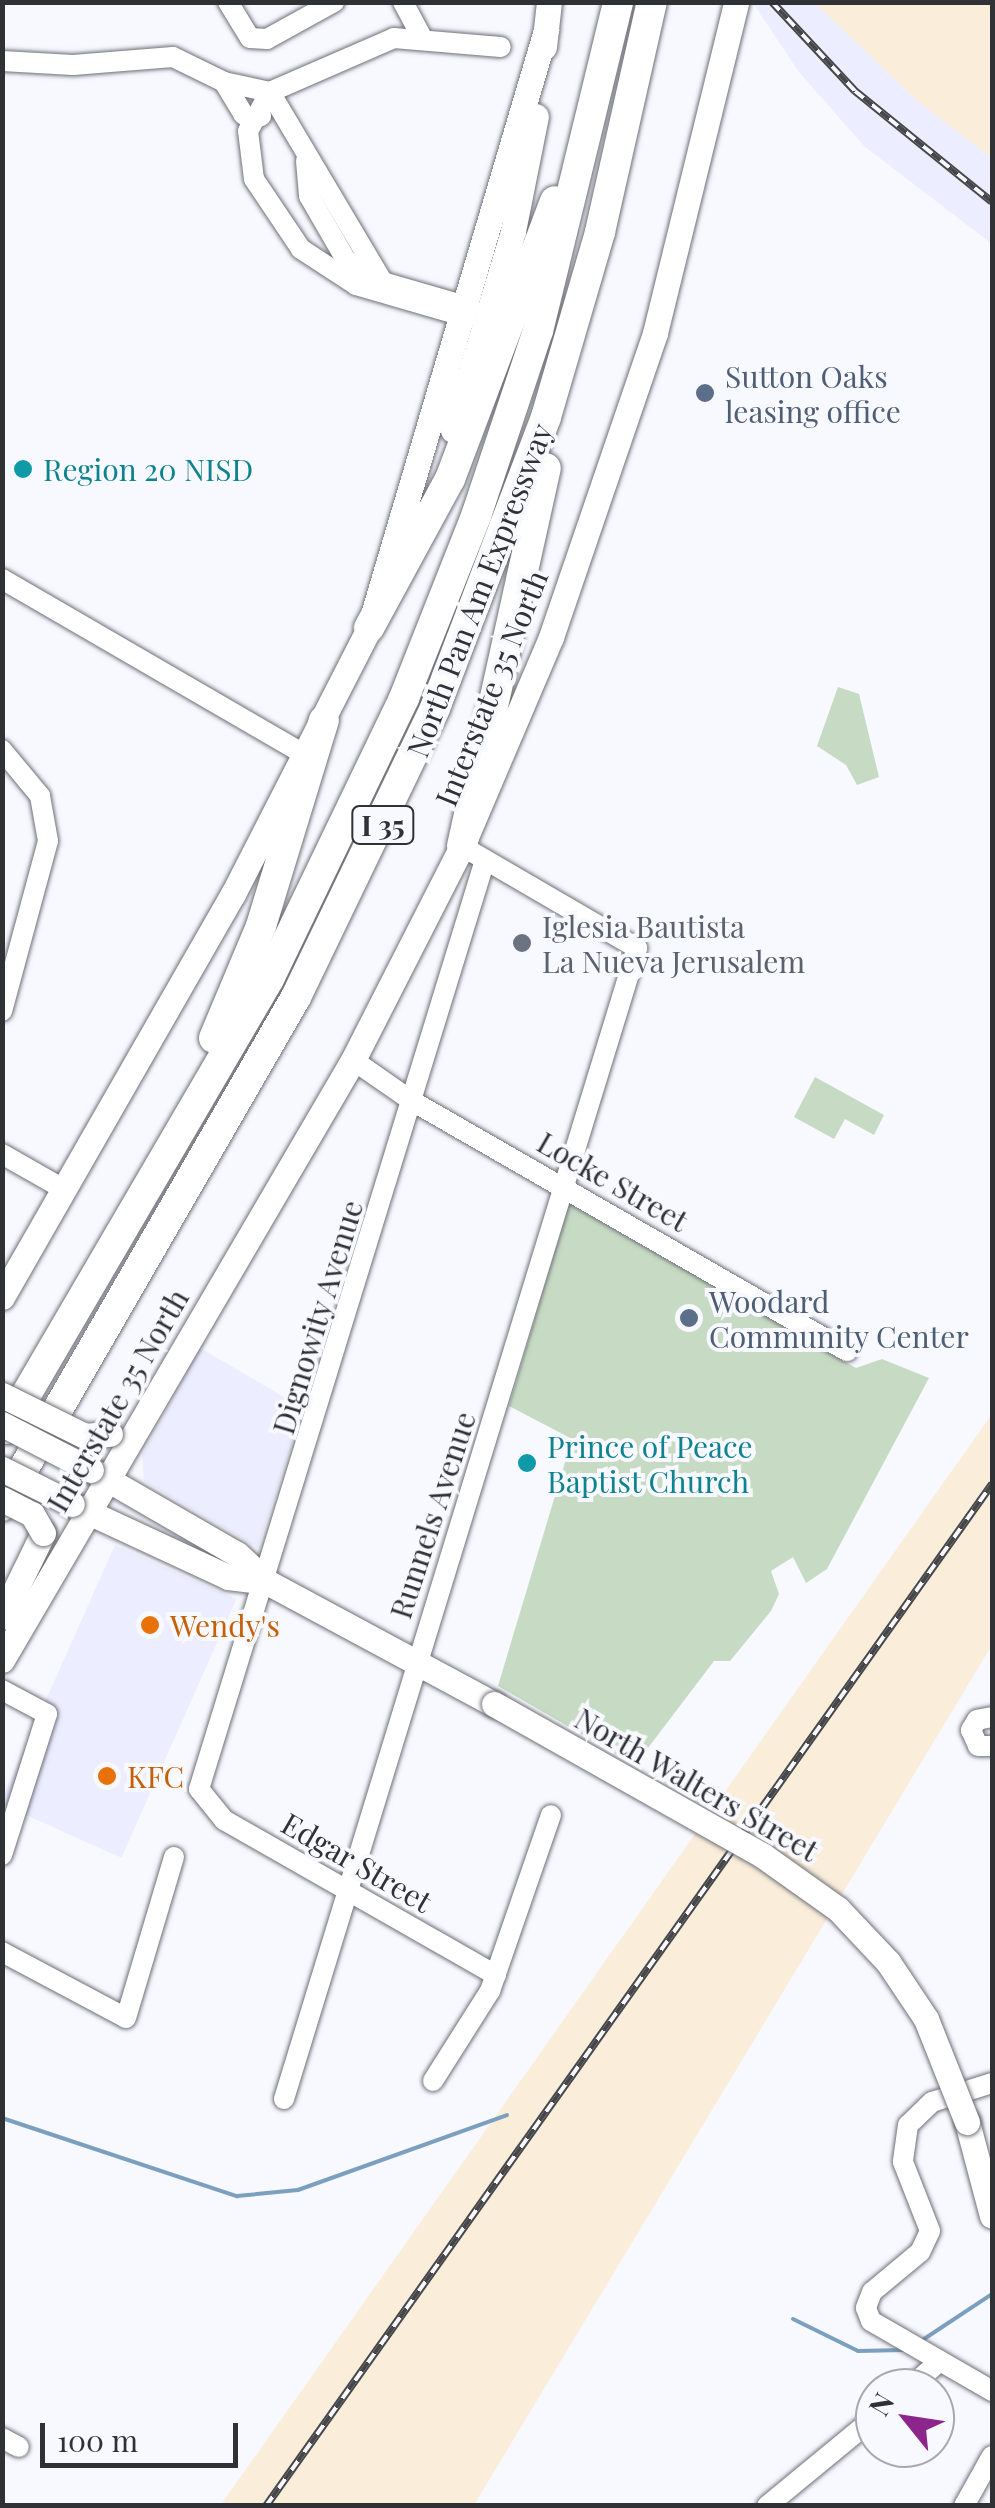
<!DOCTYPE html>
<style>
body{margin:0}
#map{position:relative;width:995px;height:2508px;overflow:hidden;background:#f8f8ff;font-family:"Playfair Display",serif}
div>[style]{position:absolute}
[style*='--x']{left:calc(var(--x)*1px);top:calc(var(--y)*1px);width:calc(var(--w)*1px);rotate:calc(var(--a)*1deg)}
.built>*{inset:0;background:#ecedff;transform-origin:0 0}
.industrial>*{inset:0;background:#faedd9}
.green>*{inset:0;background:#c7dbc4}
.stream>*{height:4px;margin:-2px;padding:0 2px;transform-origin:2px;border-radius:2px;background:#7ba0bf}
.roads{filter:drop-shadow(0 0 2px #6f6f78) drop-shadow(0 0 2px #6f6f78)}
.minor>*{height:20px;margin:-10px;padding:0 10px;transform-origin:10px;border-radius:10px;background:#fff}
.major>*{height:25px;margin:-12.5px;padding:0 12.5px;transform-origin:12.5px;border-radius:12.5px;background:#fff}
.highway>*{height:30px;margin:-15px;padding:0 15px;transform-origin:15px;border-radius:15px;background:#fff}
.rail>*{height:8px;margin-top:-4px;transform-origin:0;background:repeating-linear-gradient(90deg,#f8f8ff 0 11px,#46474b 0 22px);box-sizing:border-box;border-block:2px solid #46474b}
.bridges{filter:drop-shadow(0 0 2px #6f6f78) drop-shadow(0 0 2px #6f6f78)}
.major-bridge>*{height:25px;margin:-12.5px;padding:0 12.5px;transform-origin:12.5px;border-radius:12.5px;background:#fff}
.dots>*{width:28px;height:28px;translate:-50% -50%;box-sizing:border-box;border:5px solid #f8f8ff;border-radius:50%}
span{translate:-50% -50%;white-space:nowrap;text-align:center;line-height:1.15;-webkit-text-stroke:8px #f8f8ff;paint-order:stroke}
.shield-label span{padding:2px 8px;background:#f8f8ff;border:2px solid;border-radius:8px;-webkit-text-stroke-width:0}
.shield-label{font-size:28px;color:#303135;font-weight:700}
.service-label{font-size:30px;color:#4e5e75}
.left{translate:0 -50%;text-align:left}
.culture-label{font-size:30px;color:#0d838f}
.street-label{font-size:30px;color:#303135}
.worship-label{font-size:30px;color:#5b616d}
.food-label{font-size:30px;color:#c56008}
.frame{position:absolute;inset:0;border:5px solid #303135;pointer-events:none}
.north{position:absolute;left:855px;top:2368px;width:100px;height:100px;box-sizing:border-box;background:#f8f8ff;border:2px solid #a8a8ae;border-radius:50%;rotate:300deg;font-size:28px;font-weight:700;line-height:40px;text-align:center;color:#303135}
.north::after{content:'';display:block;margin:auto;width:35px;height:45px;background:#8c268d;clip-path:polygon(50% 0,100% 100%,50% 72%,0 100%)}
.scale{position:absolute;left:40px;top:2423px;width:198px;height:45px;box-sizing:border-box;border:5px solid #303135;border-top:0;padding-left:12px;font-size:30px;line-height:35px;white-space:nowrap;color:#303135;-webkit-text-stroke:8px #f8f8ff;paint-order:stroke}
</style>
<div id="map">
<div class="built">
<div style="clip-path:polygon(753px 3px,815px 3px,919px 102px,992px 158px,992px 244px,864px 146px,799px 72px)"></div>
<div style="clip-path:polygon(200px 1348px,303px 1408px,258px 1548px,144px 1481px,142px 1455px)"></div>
<div style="left:115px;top:1545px;width:133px;height:283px;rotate:24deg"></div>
</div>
<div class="industrial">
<div style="clip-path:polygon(815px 3px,992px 3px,992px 158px,919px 102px)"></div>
<div style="clip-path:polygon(992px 1414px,992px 1645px,474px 2505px,220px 2506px)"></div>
</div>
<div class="green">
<div style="clip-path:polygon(838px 687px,859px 694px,879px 777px,857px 785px,846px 765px,817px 746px)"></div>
<div style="clip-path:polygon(815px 1077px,884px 1115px,874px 1135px,845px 1119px,834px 1139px,794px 1117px)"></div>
<div style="clip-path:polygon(569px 1203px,856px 1368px,882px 1359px,929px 1378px,827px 1569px,806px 1583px,793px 1557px,771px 1571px,779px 1594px,771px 1611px,730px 1661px,714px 1661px,635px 1765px,498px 1686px,572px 1439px,509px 1406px)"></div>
</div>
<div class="stream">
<div style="--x:2;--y:2118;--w:248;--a:18.4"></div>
<div style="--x:237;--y:2196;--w:61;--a:-5.6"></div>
<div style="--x:298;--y:2190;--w:222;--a:-19.7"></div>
<div style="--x:793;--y:2319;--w:72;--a:26.2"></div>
<div style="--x:858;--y:2351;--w:46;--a:-1.2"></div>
<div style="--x:921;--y:2341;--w:85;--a:-33.5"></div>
</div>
<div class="roads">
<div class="minor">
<div style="--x:228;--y:2;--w:42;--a:58.6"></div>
<div style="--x:250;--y:38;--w:17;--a:3"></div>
<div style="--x:267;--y:39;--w:77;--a:-28.9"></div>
<div style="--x:403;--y:2;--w:40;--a:62"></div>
<div style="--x:2;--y:61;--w:71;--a:3.2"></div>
<div style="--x:73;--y:65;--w:100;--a:-4.6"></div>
<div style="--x:173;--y:57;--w:57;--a:26.1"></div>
<div style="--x:224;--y:82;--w:47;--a:12.3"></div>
<div style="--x:270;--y:92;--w:135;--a:-23.5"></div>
<div style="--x:394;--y:38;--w:107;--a:4.8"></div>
<div style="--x:224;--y:82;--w:37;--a:59"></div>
<div style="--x:243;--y:114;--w:10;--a:37"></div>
<div style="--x:251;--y:120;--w:11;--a:-22"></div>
<div style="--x:306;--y:161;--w:35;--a:85"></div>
<div style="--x:309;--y:196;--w:74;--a:60"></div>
<div style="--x:346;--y:260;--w:36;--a:32"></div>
<div style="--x:466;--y:317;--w:115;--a:-163.8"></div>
<div style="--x:356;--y:285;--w:66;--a:-146.8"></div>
<div style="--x:301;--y:249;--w:84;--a:-123.9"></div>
<div style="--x:254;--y:179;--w:48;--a:-97.1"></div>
<div style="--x:248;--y:131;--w:45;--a:-60.6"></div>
<div style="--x:270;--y:92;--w:221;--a:59.3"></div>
<div style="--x:383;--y:282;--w:90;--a:16.2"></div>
<div style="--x:2;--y:579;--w:351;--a:30.1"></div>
<div style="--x:2;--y:750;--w:60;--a:50.4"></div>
<div style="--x:40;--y:796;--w:46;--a:79.9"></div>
<div style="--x:48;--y:841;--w:176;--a:105.1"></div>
<div style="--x:485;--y:860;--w:972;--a:107.11"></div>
<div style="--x:199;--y:1789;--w:40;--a:51"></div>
<div style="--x:224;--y:1820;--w:313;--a:29.7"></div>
<div style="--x:353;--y:1060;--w:72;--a:34.8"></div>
<div style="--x:412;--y:1101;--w:502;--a:29.89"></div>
<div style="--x:2;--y:1154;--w:73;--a:29.7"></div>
<div style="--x:2;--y:1690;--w:51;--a:28.1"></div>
<div style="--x:47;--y:1714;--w:148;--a:107.7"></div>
<div style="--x:992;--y:1717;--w:15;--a:169"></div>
<div style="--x:977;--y:1720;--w:12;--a:121"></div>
<div style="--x:971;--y:1730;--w:17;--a:66"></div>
<div style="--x:978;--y:1746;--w:14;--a:0"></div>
<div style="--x:2;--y:1952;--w:140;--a:28"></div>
<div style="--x:126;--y:2018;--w:168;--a:-73.4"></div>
<div style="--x:433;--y:2081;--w:107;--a:-57.7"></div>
<div style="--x:490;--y:1991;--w:186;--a:-70.9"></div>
<div style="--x:992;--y:2083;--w:63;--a:162.4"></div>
<div style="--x:932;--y:2102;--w:33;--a:136"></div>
<div style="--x:908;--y:2125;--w:37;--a:98"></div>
<div style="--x:903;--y:2162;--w:74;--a:68.6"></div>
<div style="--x:930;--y:2231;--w:23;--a:115"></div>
<div style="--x:920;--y:2252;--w:62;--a:140.2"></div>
<div style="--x:872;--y:2292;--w:17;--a:111"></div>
<div style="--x:866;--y:2308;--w:14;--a:69"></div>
<div style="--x:871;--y:2321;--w:140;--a:30"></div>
<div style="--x:284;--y:2099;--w:1204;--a:-72.95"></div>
<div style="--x:637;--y:948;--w:203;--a:-149.8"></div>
<div style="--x:909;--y:2388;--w:41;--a:-41.1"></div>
<div style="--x:2;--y:2438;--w:19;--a:28"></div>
<div style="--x:767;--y:2506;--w:140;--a:-39.5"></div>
<div style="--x:964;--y:2506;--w:57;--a:-60.8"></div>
</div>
<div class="major">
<div style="--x:544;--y:47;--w:45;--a:-83.7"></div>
<div style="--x:453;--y:430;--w:208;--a:-73.2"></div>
<div style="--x:513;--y:231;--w:117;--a:-78.7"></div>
<div style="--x:2;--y:1297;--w:465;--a:-60.2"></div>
<div style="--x:233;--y:894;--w:299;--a:-62.9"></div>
<div style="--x:369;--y:628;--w:624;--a:-73.51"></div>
<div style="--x:93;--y:1471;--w:166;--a:30"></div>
<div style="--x:237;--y:1554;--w:41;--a:43"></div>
<div style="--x:267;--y:1582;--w:258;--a:28.3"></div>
<div style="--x:73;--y:1505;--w:171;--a:24.9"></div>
<div style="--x:228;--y:1577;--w:39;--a:7"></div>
<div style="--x:2;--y:1617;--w:93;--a:-64"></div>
<div style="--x:2;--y:1660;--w:695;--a:-59.67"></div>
<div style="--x:353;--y:1060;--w:240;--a:-63"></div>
<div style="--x:462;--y:846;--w:227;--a:-66.9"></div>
<div style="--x:551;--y:637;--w:321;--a:-71.1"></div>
<div style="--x:655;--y:333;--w:341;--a:-76.2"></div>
<div style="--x:967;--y:2122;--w:97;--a:75.1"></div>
</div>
<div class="highway">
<div style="--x:369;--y:628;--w:170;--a:-61.5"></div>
<div style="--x:450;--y:479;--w:297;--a:-69.3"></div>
<div style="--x:462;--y:846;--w:387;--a:-77.5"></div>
<div style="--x:214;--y:1038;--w:121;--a:-67.2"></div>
<div style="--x:261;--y:926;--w:215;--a:-73"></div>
<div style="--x:6;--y:1429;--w:521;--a:-59.7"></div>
<div style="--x:269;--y:979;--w:312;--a:-64.3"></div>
<div style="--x:404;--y:698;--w:196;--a:-68.4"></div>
<div style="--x:476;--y:516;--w:195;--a:-71.5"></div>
<div style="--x:538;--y:331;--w:339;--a:-76.3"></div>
<div style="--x:2;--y:1506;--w:588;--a:-59.99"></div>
<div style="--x:296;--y:997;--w:321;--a:-64.3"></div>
<div style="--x:435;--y:708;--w:311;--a:-69.1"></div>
<div style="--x:546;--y:417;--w:193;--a:-73.7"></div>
<div style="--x:600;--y:232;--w:236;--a:-77.3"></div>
</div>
</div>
<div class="rail">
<div style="--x:772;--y:2;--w:122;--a:47"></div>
<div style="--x:855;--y:91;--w:176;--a:39"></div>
<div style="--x:266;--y:2506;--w:1254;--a:-54.61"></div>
</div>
<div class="bridges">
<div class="major-bridge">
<div style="--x:2;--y:1395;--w:93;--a:26.3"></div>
<div style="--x:85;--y:1436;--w:25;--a:-5"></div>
<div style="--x:2;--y:1424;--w:100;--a:27.3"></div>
<div style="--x:2;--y:1469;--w:78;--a:26.6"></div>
<div style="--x:2;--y:1499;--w:34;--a:27"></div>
<div style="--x:32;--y:1514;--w:22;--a:60"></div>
<div style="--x:494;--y:1704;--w:308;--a:29.4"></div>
<div style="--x:762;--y:1855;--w:93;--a:35.4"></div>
<div style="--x:838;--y:1909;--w:73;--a:46.7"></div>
<div style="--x:888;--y:1962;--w:69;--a:56.3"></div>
<div style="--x:926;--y:2019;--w:111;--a:68.3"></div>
</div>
</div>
<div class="dots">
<div style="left:705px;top:393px;background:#5c6f8a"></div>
<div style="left:23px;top:469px;background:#0f9aa8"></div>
<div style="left:522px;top:943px;background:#6b7280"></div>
<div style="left:689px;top:1318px;background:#5c6f8a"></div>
<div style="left:527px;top:1463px;background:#0f9aa8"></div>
<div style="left:150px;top:1625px;background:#e8710a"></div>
<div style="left:107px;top:1776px;background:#e8710a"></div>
</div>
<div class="shield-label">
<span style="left:383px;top:825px">I 35</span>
</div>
<div class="service-label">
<span class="left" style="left:725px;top:393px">Sutton Oaks<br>leasing office</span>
<span class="left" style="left:709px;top:1318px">Woodard<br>Community Center</span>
</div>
<div class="culture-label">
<span class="left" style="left:43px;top:469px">Region 20 NISD</span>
<span class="left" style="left:547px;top:1463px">Prince of Peace<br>Baptist Church</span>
</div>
<div class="street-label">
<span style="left:479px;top:590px;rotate:-69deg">North Pan Am Expressway</span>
<span style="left:491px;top:688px;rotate:-68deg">Interstate 35 North</span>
<span style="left:613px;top:1181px;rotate:30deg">Locke Street</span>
<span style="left:317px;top:1317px;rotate:-73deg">Dignowity Avenue</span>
<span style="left:117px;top:1400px;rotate:-60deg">Interstate 35 North</span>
<span style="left:432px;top:1515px;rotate:-72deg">Runnels Avenue</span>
<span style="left:697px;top:1784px;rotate:30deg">North Walters Street</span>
<span style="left:357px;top:1862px;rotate:30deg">Edgar Street</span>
</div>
<div class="worship-label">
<span class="left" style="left:542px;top:943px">Iglesia Bautista<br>La Nueva Jerusalem</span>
</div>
<div class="food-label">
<span class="left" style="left:170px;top:1625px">Wendy's</span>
<span class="left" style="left:127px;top:1776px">KFC</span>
</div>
<div class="frame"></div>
<div class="north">N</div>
<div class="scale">100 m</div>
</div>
